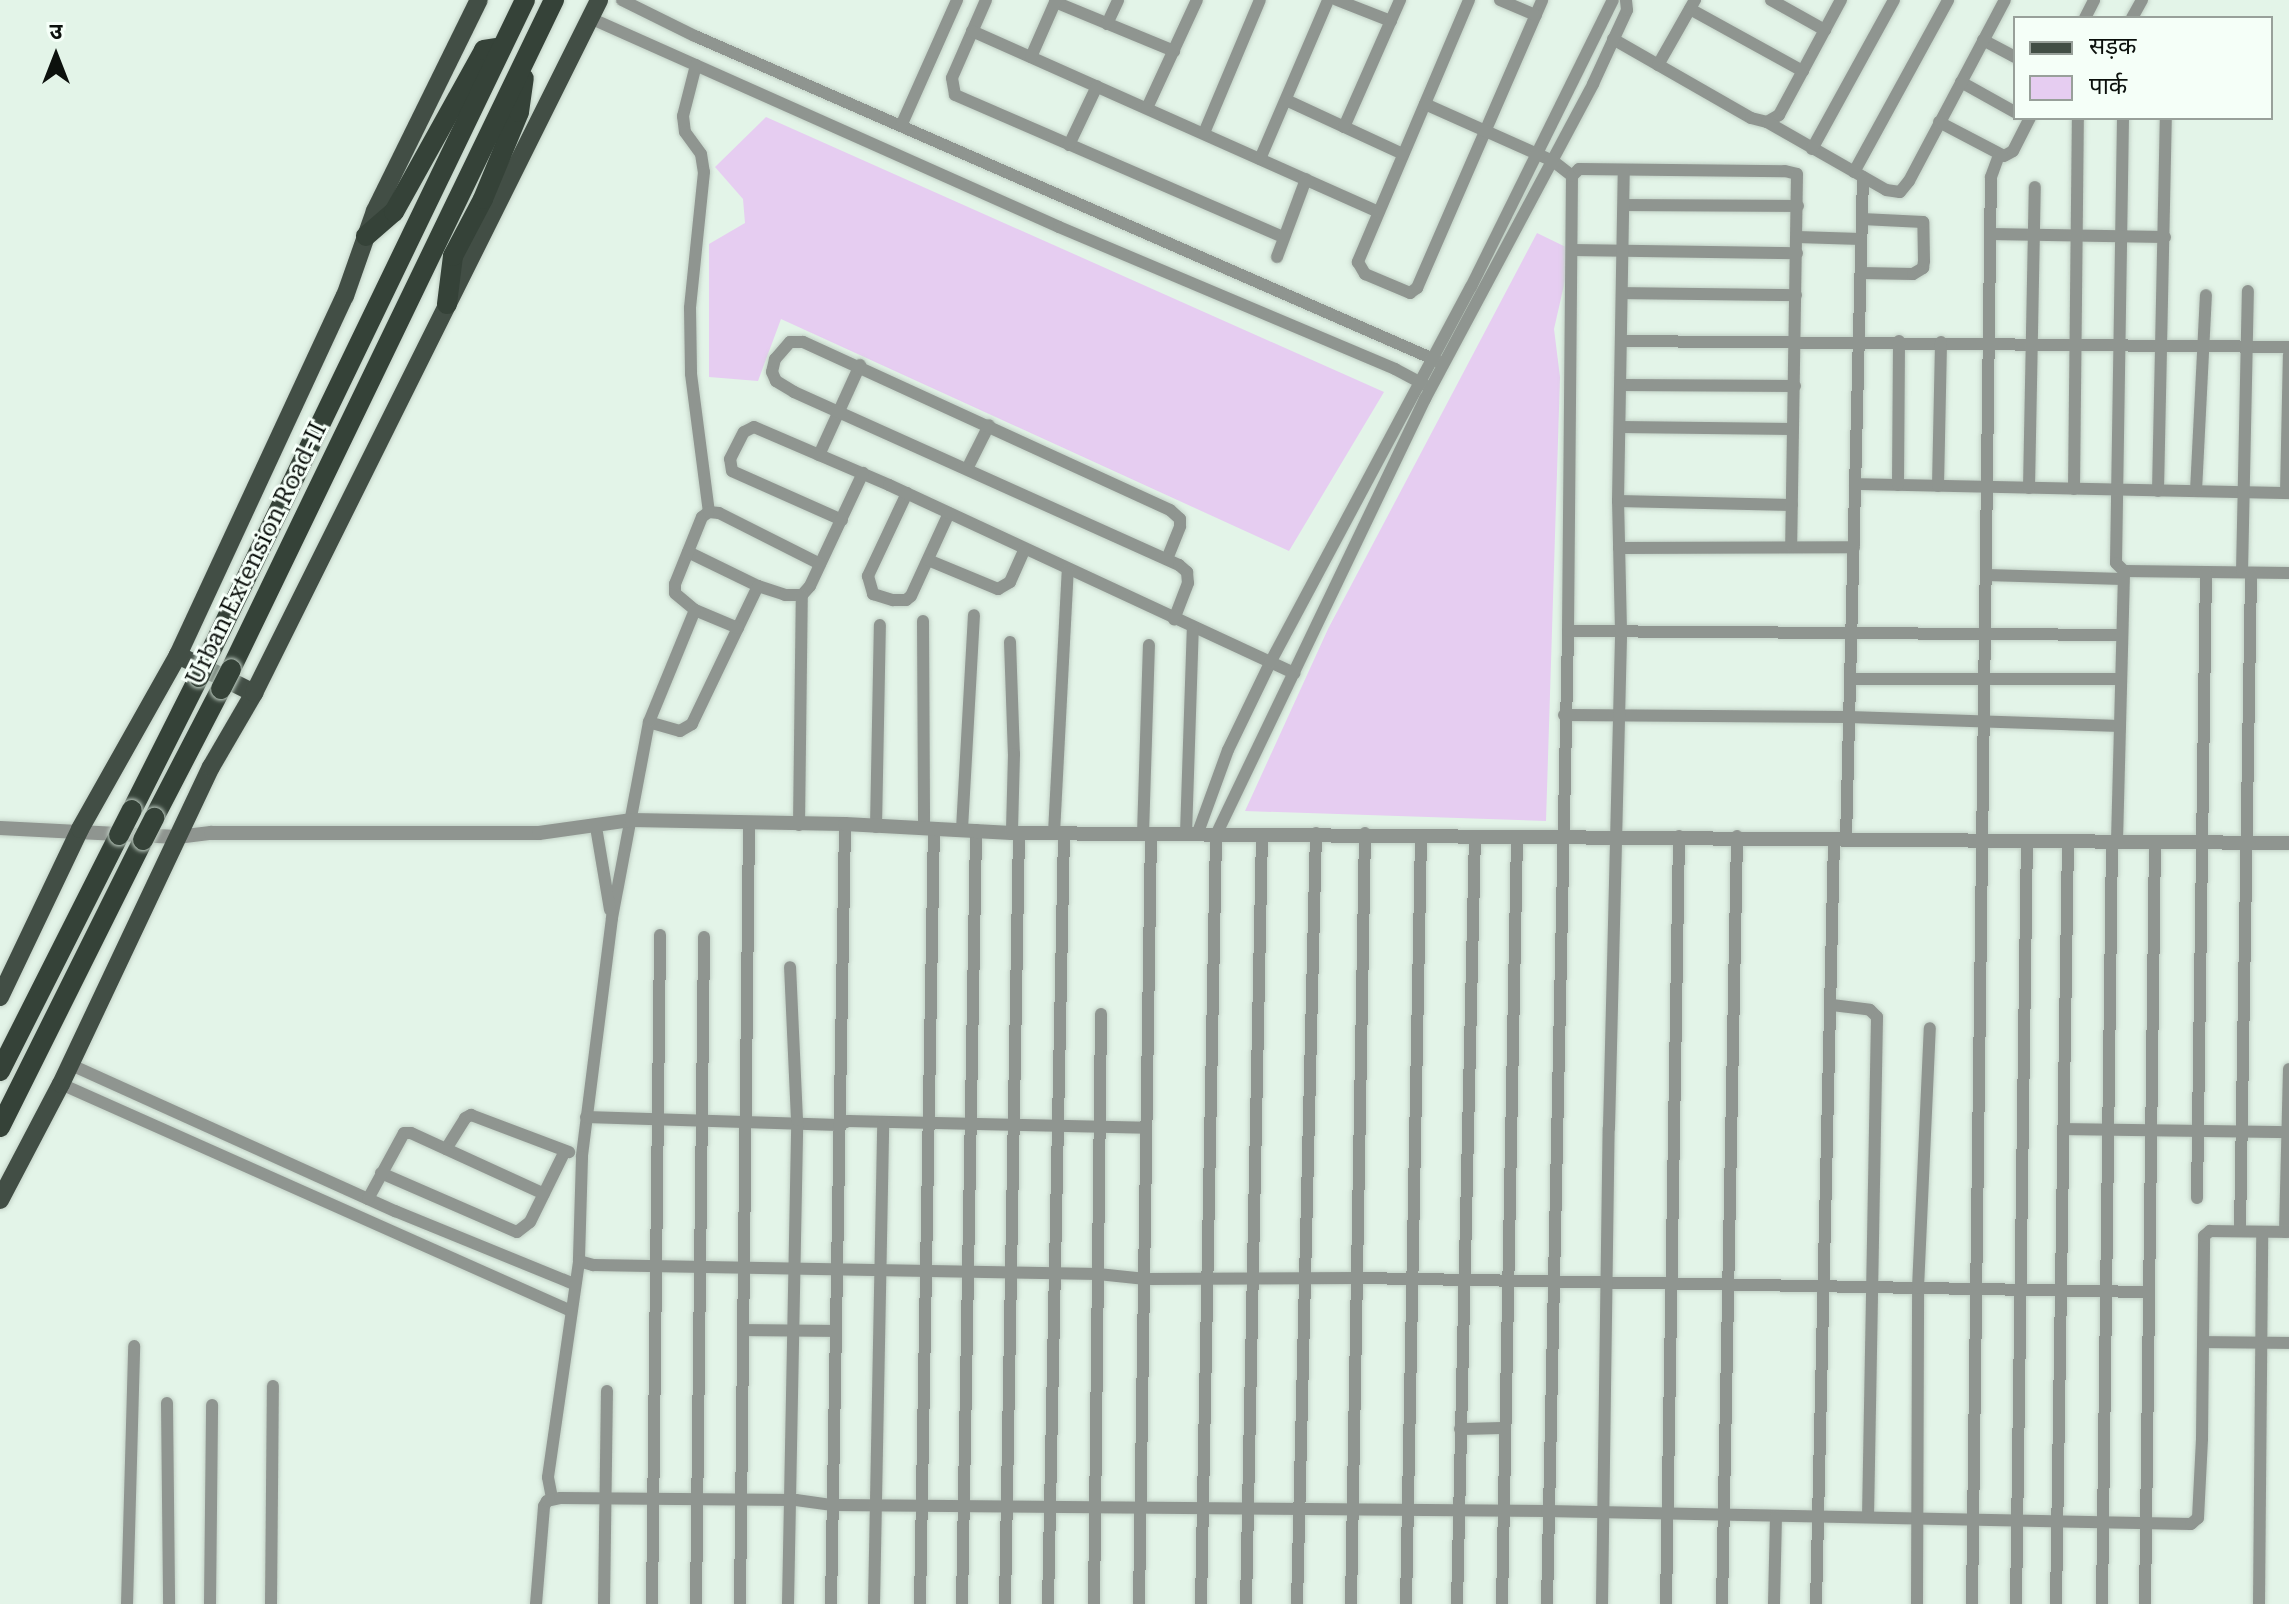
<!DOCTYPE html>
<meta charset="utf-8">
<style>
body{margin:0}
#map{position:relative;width:2289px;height:1604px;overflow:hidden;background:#e3f4e8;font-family:"Roboto Serif","Noto Sans Devanagari",serif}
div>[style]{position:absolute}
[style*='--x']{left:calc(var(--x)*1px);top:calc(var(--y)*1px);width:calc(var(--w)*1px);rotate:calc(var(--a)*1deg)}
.green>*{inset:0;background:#e6cdf1}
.roads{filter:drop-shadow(0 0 2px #c1d0c5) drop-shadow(0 0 2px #c1d0c5)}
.minor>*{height:12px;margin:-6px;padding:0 6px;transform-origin:6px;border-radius:6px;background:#8f9590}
.tertiary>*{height:14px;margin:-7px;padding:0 7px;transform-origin:7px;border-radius:7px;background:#8f9590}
.primary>*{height:18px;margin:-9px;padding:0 9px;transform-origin:9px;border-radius:9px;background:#424e45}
.trunk>*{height:20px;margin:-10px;padding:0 10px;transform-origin:10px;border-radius:10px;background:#354238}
.bridges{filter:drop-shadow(0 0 2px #c1d0c5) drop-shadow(0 0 2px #c1d0c5)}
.trunk-bridge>*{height:20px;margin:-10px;padding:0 10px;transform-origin:10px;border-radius:10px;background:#354238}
span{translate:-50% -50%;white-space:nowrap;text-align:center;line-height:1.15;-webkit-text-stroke:6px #f5fff8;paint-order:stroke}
.street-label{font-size:24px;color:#0c110d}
.legend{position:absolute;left:2013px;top:16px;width:260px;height:104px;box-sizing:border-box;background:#f5fff8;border:2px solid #98a09a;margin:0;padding:10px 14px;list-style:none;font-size:24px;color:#0c110d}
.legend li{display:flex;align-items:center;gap:16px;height:40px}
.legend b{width:40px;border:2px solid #98a09a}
.north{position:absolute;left:16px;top:16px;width:80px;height:80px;-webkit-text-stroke:6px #f5fff8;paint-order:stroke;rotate:0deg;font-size:22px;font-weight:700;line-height:32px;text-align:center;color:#0c110d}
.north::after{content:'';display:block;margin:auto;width:28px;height:36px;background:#0c110d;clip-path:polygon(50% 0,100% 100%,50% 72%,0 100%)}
</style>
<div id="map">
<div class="green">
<div style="clip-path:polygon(766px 117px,1384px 392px,1289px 551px,781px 319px,758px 381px,709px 377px,709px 244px,745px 223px,743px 199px,715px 167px)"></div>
<div style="clip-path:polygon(1537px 233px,1572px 250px,1554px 329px,1560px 377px,1546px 821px,1245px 811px,1328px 629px)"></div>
</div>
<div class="roads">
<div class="minor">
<div style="--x:622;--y:0;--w:81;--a:26.3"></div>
<div style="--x:695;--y:36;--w:811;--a:23.63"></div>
<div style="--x:986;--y:0;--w:85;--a:113.6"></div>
<div style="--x:952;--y:78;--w:17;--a:80"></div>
<div style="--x:955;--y:95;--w:357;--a:23.4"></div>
<div style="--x:1337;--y:0;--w:58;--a:21.3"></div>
<div style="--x:1469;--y:0;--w:285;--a:113"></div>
<div style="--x:1358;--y:262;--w:14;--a:60"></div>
<div style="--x:1365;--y:274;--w:49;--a:22.9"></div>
<div style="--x:1410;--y:293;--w:9;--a:-36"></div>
<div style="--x:1417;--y:288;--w:314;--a:-66.5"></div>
<div style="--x:1500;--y:0;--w:39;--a:23"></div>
<div style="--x:1771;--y:0;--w:62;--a:29.1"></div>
<div style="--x:1055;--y:2;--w:129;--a:22.4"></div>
<div style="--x:1690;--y:9;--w:129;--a:28.8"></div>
<div style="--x:590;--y:18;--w:513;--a:24.02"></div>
<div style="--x:1059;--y:227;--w:365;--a:22.9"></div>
<div style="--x:1395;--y:369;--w:34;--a:28"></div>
<div style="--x:2085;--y:18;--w:20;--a:-63"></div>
<div style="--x:2132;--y:18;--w:21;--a:-61"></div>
<div style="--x:1107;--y:24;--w:26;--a:-65"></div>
<div style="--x:972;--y:31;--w:445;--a:24"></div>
<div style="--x:1613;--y:39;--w:159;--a:29.8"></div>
<div style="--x:1751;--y:118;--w:16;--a:14"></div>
<div style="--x:1767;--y:122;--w:14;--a:-30"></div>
<div style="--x:1779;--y:115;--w:131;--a:-61.7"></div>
<div style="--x:1983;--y:40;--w:36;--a:28"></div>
<div style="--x:1031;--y:57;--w:62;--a:-66.3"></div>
<div style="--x:696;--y:65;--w:53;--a:104.3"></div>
<div style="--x:683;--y:116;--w:16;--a:83"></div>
<div style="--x:685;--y:132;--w:27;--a:54"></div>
<div style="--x:701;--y:154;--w:18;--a:81"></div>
<div style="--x:704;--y:172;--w:137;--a:95.9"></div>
<div style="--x:690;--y:308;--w:66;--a:89.1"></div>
<div style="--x:691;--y:374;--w:139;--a:82.6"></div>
<div style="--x:1658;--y:65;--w:75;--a:-60.4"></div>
<div style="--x:1961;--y:82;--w:62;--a:29.1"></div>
<div style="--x:1286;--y:100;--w:129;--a:24.8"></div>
<div style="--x:1425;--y:104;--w:140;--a:24"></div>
<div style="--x:1553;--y:161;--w:24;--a:38"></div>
<div style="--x:1147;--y:108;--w:119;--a:-65.2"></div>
<div style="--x:2123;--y:118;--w:445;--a:90.9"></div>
<div style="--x:2116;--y:563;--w:11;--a:45"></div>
<div style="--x:2124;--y:571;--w:165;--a:0.7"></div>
<div style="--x:1767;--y:122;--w:137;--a:29.7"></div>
<div style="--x:1886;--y:190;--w:14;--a:8"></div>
<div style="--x:1900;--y:192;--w:14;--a:-51"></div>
<div style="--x:1909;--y:181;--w:205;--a:-62.1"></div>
<div style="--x:1939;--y:122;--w:73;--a:27.6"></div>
<div style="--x:2004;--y:156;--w:10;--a:-29"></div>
<div style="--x:2013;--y:151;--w:37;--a:-63"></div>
<div style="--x:901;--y:126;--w:138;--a:-66"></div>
<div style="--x:1344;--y:127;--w:139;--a:-66.2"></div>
<div style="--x:1204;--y:133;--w:144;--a:-67.2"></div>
<div style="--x:1069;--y:145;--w:65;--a:-64.6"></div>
<div style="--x:1812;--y:149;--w:170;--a:-61.2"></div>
<div style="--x:1260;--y:159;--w:173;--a:-66.8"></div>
<div style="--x:1854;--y:172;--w:196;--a:-61.3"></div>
<div style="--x:1624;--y:205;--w:174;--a:0.3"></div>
<div style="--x:1990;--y:234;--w:175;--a:1"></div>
<div style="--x:1797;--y:237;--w:64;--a:1.8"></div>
<div style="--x:1572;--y:250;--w:225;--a:0.8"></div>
<div style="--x:1277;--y:257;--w:83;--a:-69.6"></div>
<div style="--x:1861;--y:273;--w:52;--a:1.1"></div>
<div style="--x:1913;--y:274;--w:12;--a:-31"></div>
<div style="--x:1923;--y:268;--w:7;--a:-82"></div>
<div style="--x:1924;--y:261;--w:39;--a:-91"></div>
<div style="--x:1923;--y:222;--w:61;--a:-177.2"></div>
<div style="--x:1622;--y:293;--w:174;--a:0.7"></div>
<div style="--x:1621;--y:341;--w:668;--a:0.51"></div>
<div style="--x:1621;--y:385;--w:174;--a:0.3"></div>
<div style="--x:1620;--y:427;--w:173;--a:0.7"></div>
<div style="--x:819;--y:455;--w:99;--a:-65.5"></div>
<div style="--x:967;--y:469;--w:49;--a:-63.4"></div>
<div style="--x:1855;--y:484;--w:434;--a:1.2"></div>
<div style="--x:1898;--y:485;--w:144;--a:-89.6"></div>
<div style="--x:1938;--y:486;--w:144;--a:-88.8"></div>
<div style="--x:2029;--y:488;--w:301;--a:-88.9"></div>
<div style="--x:2074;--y:489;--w:371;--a:-89.4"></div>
<div style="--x:2158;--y:491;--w:373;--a:-88.8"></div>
<div style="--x:2196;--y:491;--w:196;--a:-87.1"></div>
<div style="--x:907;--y:493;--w:92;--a:115.2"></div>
<div style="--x:868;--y:576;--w:19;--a:74"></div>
<div style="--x:873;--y:594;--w:21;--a:17"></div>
<div style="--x:893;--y:600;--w:13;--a:0"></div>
<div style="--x:906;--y:600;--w:6;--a:-39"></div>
<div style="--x:911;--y:596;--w:91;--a:-65.4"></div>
<div style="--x:2286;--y:493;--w:138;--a:-88.8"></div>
<div style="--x:1618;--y:501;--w:174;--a:1.3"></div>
<div style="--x:842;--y:520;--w:120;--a:-156"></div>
<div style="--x:732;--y:471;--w:12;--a:-99"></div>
<div style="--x:730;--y:459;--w:30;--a:-63"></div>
<div style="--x:744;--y:432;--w:11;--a:-27"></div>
<div style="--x:754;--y:427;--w:147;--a:23.2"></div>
<div style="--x:889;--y:485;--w:447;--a:24.9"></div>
<div style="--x:1619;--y:548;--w:235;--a:-0.2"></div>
<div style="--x:688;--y:552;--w:78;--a:25.9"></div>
<div style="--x:758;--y:586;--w:28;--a:18"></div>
<div style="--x:785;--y:595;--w:17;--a:0"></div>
<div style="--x:802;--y:595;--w:12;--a:-48"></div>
<div style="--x:810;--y:586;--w:125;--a:-64.9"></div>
<div style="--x:1167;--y:559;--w:35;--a:-68"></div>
<div style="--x:1180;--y:526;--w:7;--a:-90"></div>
<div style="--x:1180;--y:519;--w:13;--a:-138"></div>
<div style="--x:1170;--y:510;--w:404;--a:-155.4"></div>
<div style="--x:803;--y:342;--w:13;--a:180"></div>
<div style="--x:790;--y:342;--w:23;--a:131"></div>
<div style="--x:775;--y:359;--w:13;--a:103"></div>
<div style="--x:772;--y:372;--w:10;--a:66"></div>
<div style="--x:776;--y:381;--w:21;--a:31"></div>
<div style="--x:794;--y:392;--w:422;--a:24.2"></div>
<div style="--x:1179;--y:565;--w:11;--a:41"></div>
<div style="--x:1187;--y:572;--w:11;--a:85"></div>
<div style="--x:1188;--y:583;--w:39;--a:111"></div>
<div style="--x:928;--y:560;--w:76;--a:22.5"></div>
<div style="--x:998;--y:589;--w:14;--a:-30"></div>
<div style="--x:1010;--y:582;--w:35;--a:-66"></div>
<div style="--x:2242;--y:572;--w:281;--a:-88.8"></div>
<div style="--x:1986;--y:575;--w:137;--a:1.7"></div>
<div style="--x:758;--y:586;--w:153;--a:115.6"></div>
<div style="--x:692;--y:724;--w:14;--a:150"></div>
<div style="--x:680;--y:731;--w:32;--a:-164"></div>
<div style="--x:649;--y:722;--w:199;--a:100.7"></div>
<div style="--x:612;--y:918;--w:241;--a:97.2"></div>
<div style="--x:582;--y:1157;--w:104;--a:91.7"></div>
<div style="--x:579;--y:1261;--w:15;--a:16"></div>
<div style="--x:593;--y:1265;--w:505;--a:1.02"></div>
<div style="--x:1098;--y:1274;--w:48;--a:5.9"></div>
<div style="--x:1146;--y:1279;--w:213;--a:-0.3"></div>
<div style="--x:1359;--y:1278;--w:789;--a:1.02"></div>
<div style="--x:923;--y:621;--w:207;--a:89.7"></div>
<div style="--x:738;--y:628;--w:47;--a:-157.3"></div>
<div style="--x:695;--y:610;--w:26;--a:-140"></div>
<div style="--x:675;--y:593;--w:9;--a:-90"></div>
<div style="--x:675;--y:584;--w:72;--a:-68.1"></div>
<div style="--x:702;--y:517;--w:9;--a:-36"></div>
<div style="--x:709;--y:512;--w:10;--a:6"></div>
<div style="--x:719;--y:513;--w:113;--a:26.8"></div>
<div style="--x:1568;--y:631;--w:554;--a:0.41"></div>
<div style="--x:1010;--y:642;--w:112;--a:88"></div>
<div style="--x:1014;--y:754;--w:79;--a:91.5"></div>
<div style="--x:1850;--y:679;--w:271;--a:0"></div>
<div style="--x:1564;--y:715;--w:285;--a:0.4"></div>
<div style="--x:1849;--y:717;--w:271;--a:1.9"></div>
<div style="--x:649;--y:722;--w:121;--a:-67.7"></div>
<div style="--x:799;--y:825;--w:230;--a:-89.3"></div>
<div style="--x:596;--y:827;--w:84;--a:80.4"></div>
<div style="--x:876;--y:827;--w:202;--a:-88.9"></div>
<div style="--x:962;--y:829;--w:214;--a:-86.8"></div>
<div style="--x:1054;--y:833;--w:263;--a:-87"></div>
<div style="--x:1143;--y:834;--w:189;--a:-88.2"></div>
<div style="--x:1186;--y:834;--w:206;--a:-88.1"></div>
<div style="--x:1197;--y:835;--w:90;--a:-70"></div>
<div style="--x:1228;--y:750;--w:97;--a:-64.2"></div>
<div style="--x:1270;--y:663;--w:426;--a:-61.9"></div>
<div style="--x:1471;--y:287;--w:320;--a:-63.7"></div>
<div style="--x:1846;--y:839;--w:662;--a:-88.53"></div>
<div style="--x:2117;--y:841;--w:270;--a:-88.5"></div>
<div style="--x:1832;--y:1005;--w:38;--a:7"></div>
<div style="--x:1870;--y:1010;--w:10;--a:45"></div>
<div style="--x:1877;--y:1017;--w:500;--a:91.03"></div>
<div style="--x:69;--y:1064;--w:358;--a:24.3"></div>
<div style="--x:395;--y:1211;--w:193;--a:22.2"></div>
<div style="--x:61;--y:1084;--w:558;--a:23.99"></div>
<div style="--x:586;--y:1117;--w:253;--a:1.8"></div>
<div style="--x:839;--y:1125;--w:10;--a:-24"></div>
<div style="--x:848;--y:1121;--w:298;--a:1.3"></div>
<div style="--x:2065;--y:1129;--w:224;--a:0.8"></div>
<div style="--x:446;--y:1149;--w:36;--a:-58"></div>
<div style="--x:465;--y:1118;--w:7;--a:-27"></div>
<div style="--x:471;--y:1115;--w:105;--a:20.7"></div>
<div style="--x:381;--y:1173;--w:148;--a:23.5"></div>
<div style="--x:517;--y:1232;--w:16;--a:-38"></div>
<div style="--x:530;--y:1222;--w:79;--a:-63.8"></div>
<div style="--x:2197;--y:1198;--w:626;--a:-89.18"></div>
<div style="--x:368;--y:1199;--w:75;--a:-61.4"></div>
<div style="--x:404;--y:1133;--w:7;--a:0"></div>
<div style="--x:411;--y:1133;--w:146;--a:24.6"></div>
<div style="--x:2240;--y:1231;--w:658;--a:-89.04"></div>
<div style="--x:2285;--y:1232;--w:163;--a:-88.6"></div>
<div style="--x:743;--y:1330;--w:92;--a:0.6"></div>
<div style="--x:2204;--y:1342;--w:85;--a:0.7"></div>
<div style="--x:167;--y:1403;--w:201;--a:89.4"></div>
<div style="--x:1460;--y:1429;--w:45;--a:-1.3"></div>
<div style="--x:552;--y:1498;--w:21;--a:-101"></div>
<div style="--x:548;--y:1477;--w:218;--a:-81.8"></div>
<div style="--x:127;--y:1604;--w:258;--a:-88.4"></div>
<div style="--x:210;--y:1604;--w:199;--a:-89.4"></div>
<div style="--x:271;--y:1604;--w:218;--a:-89.5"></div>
<div style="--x:536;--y:1604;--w:98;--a:-85.3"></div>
<div style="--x:544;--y:1506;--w:6;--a:-59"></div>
<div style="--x:547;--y:1501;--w:13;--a:-13"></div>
<div style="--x:560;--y:1498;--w:236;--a:0.5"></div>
<div style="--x:796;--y:1500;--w:37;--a:8"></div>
<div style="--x:833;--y:1505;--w:714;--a:0.48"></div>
<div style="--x:1547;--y:1511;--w:644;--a:1.16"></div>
<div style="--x:2191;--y:1524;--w:9;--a:-41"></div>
<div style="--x:2198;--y:1518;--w:79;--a:-87.1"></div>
<div style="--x:2202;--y:1439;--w:203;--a:-89.4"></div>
<div style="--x:2204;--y:1236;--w:8;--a:-40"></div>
<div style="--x:2210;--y:1231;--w:79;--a:0.7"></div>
<div style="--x:604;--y:1604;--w:213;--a:-89.2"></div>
<div style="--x:652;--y:1604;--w:669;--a:-89.31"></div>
<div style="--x:696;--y:1604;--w:667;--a:-89.31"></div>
<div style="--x:740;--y:1604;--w:780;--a:-89.34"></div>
<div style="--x:788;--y:1604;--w:484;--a:-88.9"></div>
<div style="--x:797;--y:1120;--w:153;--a:-92.6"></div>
<div style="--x:831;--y:1604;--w:780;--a:-88.97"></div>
<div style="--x:874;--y:1604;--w:482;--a:-88.9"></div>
<div style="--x:920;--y:1604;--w:775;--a:-88.97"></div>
<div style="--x:962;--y:1604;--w:774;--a:-88.96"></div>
<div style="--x:1005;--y:1604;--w:771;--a:-88.96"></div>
<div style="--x:1048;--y:1604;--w:771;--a:-88.81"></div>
<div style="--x:1094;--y:1604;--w:590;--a:-89.32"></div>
<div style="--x:1139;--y:1604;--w:770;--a:-89.11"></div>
<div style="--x:1201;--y:1604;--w:769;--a:-88.88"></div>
<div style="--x:1216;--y:835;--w:484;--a:-64.4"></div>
<div style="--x:1425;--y:399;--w:357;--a:-61.9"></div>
<div style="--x:1593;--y:84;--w:81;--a:-65.3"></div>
<div style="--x:1627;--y:10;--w:10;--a:-96"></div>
<div style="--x:1246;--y:1604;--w:770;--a:-88.81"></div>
<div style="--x:1297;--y:1604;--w:771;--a:-88.59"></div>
<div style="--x:1351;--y:1604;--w:771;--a:-88.96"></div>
<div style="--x:1406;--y:1604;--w:769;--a:-88.88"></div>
<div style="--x:1457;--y:1604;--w:768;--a:-88.66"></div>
<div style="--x:1502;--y:1604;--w:767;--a:-88.88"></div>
<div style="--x:1547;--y:1604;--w:973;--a:-88.76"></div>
<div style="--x:1568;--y:631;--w:455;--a:-89.5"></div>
<div style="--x:1572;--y:176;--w:10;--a:-45"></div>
<div style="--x:1579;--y:169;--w:206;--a:0.6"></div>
<div style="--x:1785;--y:171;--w:12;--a:14"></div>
<div style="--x:1797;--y:174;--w:372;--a:90.9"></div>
<div style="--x:1602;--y:1604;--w:476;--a:-89.2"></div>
<div style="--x:1609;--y:1128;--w:497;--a:-88.6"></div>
<div style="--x:1621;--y:631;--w:130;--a:-91.3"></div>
<div style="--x:1618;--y:501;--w:331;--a:-89"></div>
<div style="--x:1666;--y:1604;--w:768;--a:-89.03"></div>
<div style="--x:1722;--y:1604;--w:768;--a:-88.88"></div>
<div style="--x:1774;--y:1604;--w:88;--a:-88.7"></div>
<div style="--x:1816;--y:1604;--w:766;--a:-88.65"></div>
<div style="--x:1917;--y:1604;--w:316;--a:-89.8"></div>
<div style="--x:1918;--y:1288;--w:260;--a:-87.4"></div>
<div style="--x:1972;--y:1604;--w:1427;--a:-89.24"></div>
<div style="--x:1991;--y:177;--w:23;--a:-70"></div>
<div style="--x:2016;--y:1604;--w:764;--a:-89.18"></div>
<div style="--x:2056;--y:1604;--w:763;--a:-89.1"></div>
<div style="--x:2102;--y:1604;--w:763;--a:-89.25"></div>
<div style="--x:2145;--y:1604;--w:763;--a:-89.25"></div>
<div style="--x:2259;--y:1604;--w:372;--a:-89.5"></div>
</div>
<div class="tertiary">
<div style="--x:0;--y:828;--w:177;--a:2.9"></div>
<div style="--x:177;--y:837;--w:34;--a:-7"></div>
<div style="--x:211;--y:833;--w:328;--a:0"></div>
<div style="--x:539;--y:833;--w:94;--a:-8"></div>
<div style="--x:632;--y:820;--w:213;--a:1.1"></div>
<div style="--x:845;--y:824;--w:167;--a:3.1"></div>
<div style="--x:1012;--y:833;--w:1277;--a:0.45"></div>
</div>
<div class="primary">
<div style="--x:178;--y:655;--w:85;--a:26.6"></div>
<div style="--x:0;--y:997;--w:186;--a:-64.5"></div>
<div style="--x:80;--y:829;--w:200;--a:-60.6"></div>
<div style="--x:178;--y:655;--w:396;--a:-65.1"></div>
<div style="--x:345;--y:296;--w:90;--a:-70.6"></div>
<div style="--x:375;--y:211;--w:235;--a:-63.8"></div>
<div style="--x:0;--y:1200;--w:131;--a:-62.3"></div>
<div style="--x:61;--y:1084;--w:351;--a:-64.7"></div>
<div style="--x:211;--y:767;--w:86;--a:-59.8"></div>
<div style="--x:254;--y:693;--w:774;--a:-63.53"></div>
</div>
<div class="trunk">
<div style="--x:366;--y:236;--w:37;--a:-41"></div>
<div style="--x:394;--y:212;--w:185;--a:-60.9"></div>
<div style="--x:484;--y:50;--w:18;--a:-9"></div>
<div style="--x:447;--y:304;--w:48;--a:-82.9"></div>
<div style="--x:453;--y:256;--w:64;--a:-62.2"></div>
<div style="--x:483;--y:199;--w:94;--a:-67.5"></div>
<div style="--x:519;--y:112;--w:34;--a:-82"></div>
<div style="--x:208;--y:657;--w:729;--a:-64.24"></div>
<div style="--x:231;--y:669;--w:743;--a:-64.23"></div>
<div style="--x:132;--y:810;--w:149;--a:-63.3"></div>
<div style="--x:154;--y:818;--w:145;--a:-62.6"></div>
<div style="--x:0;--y:1071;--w:264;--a:-63.2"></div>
<div style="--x:0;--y:1127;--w:321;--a:-63.5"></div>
</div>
</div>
<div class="bridges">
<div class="trunk-bridge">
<div style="--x:199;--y:677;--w:22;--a:-66"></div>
<div style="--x:221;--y:689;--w:22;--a:-63"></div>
<div style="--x:119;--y:835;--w:28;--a:-63"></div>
<div style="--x:143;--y:840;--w:25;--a:-63"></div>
</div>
</div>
<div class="street-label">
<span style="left:257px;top:554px;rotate:-64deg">Urban Extension Road-II</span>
</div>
<ul class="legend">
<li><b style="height:10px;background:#424e45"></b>सड़क</li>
<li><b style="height:22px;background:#e6cdf1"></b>पार्क</li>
</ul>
<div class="north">उ</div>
</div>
